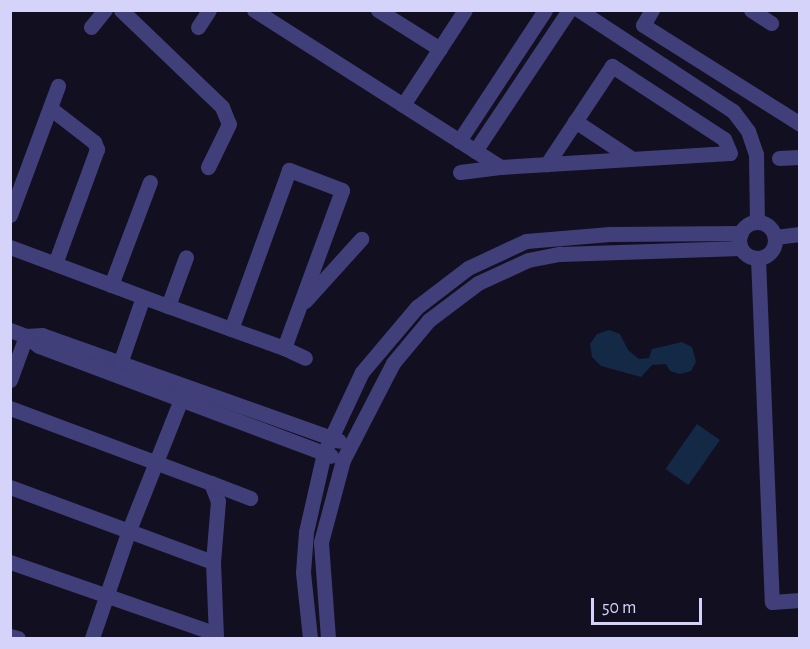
<!DOCTYPE html>
<style>
body{margin:0}
#map{position:relative;width:810px;height:649px;overflow:hidden;background:#120f20;font-family:"Alegreya Sans",sans-serif}
div>[style]{position:absolute}
[style*='--x']{left:calc(var(--x)*1px);top:calc(var(--y)*1px);width:calc(var(--w)*1px);rotate:calc(var(--a)*1deg)}
.water>*{inset:0;background:#142945;transform-origin:0 0}
.minor>*{height:15px;margin:-7.5px;padding:0 7.5px;transform-origin:7.5px;border-radius:7.5px;background:#403f7a}
.minor>.ring{margin:-7.5px;padding:0;box-sizing:content-box;background:none;border:15px solid #403f7a;border-radius:50%}
span{translate:-50% -50%;white-space:nowrap;text-align:center;line-height:1.15;-webkit-text-stroke:4.5px #120f20;paint-order:stroke}
.frame{position:absolute;inset:0;border:12px solid #d6d3fa;pointer-events:none}
.scale{position:absolute;left:591px;top:598px;width:111px;height:27px;box-sizing:border-box;border:3px solid #d6d3fa;border-top:0;padding-left:8px;font-size:18px;line-height:21px;white-space:nowrap;color:#d6d3fa;-webkit-text-stroke:4px #120f20;paint-order:stroke}
</style>
<div id="map">
<div class="water">
<div style="clip-path:polygon(609px 330px,620px 334px,628px 350px,639px 359px,649px 358px,652px 349px,682px 342px,692px 347px,696px 362px,691px 371px,680px 374px,670px 371px,666px 364px,652px 365px,641px 377px,601px 366px,592px 357px,590px 344px,597px 334px)"></div>
<div style="left:697px;top:424px;width:28px;height:55px;rotate:35deg"></div>
</div>
<div class="minor">
<div style="--x:121;--y:10;--w:140;--a:43.8"></div>
<div style="--x:222;--y:107;--w:18;--a:68"></div>
<div style="--x:229;--y:124;--w:48;--a:116"></div>
<div style="--x:254;--y:10;--w:292;--a:32.5"></div>
<div style="--x:500;--y:167;--w:230;--a:-3.5"></div>
<div style="--x:730;--y:153;--w:15;--a:-113"></div>
<div style="--x:724;--y:139;--w:134;--a:-146.9"></div>
<div style="--x:612;--y:66;--w:118;--a:123.6"></div>
<div style="--x:378;--y:10;--w:73;--a:32.2"></div>
<div style="--x:579;--y:10;--w:184;--a:33.3"></div>
<div style="--x:733;--y:111;--w:25;--a:53"></div>
<div style="--x:748;--y:131;--w:24;--a:71"></div>
<div style="--x:756;--y:154;--w:68;--a:89.2"></div>
<div style="--x:652;--y:10;--w:17;--a:121"></div>
<div style="--x:643;--y:25;--w:186;--a:32.2"></div>
<div style="--x:751;--y:10;--w:24;--a:33"></div>
<div style="--x:91;--y:27;--w:22;--a:-51"></div>
<div style="--x:198;--y:27;--w:20;--a:-57"></div>
<div style="--x:403;--y:105;--w:113;--a:-56.9"></div>
<div style="--x:50;--y:108;--w:56;--a:37.7"></div>
<div style="--x:94;--y:142;--w:8;--a:67"></div>
<div style="--x:97;--y:149;--w:122;--a:110.1"></div>
<div style="--x:575;--y:121;--w:67;--a:33.5"></div>
<div style="--x:459;--y:141;--w:157;--a:-56.7"></div>
<div style="--x:475;--y:151;--w:169;--a:-56.3"></div>
<div style="--x:779;--y:158;--w:21;--a:-3"></div>
<div style="--x:460;--y:172;--w:40;--a:-7.1"></div>
<div style="--x:10;--y:215;--w:138;--a:-69.6"></div>
<div class="ring" style="left:739px;top:222px;width:21px;height:21px"></div>
<div style="--x:775;--y:237;--w:25;--a:-7"></div>
<div style="--x:10;--y:247;--w:169;--a:20.5"></div>
<div style="--x:168;--y:306;--w:52;--a:-69.8"></div>
<div style="--x:758;--y:258;--w:344;--a:87.7"></div>
<div style="--x:772;--y:602;--w:28;--a:-4"></div>
<div style="--x:111;--y:285;--w:110;--a:-69.3"></div>
<div style="--x:305;--y:301;--w:84;--a:-47.9"></div>
<div style="--x:168;--y:306;--w:67;--a:20.1"></div>
<div style="--x:231;--y:329;--w:56;--a:19.7"></div>
<div style="--x:284;--y:348;--w:168;--a:-69.8"></div>
<div style="--x:342;--y:190;--w:57;--a:-159.3"></div>
<div style="--x:289;--y:170;--w:169;--a:110"></div>
<div style="--x:10;--y:330;--w:17;--a:21"></div>
<div style="--x:26;--y:336;--w:16;--a:-4"></div>
<div style="--x:42;--y:335;--w:315;--a:19.6"></div>
<div style="--x:284;--y:348;--w:23;--a:25"></div>
<div style="--x:117;--y:372;--w:79;--a:-70.9"></div>
<div style="--x:10;--y:380;--w:47;--a:-70"></div>
<div style="--x:26;--y:336;--w:16;--a:38"></div>
<div style="--x:39;--y:346;--w:312;--a:20.6"></div>
<div style="--x:10;--y:408;--w:215;--a:20.5"></div>
<div style="--x:211;--y:483;--w:19;--a:69"></div>
<div style="--x:218;--y:501;--w:61;--a:94.7"></div>
<div style="--x:213;--y:562;--w:76;--a:87.7"></div>
<div style="--x:211;--y:483;--w:42;--a:21"></div>
<div style="--x:10;--y:487;--w:216;--a:20.3"></div>
<div style="--x:10;--y:562;--w:216;--a:19.2"></div>
<div style="--x:10;--y:636;--w:8;--a:14"></div>
<div style="--x:92;--y:638;--w:114;--a:-71.1"></div>
<div style="--x:129;--y:530;--w:141;--a:-68.3"></div>
<div style="--x:310;--y:638;--w:66;--a:-96.1"></div>
<div style="--x:303;--y:572;--w:40;--a:-85.7"></div>
<div style="--x:306;--y:532;--w:81;--a:-77.2"></div>
<div style="--x:324;--y:453;--w:89;--a:-64.9"></div>
<div style="--x:362;--y:372;--w:85;--a:-49.8"></div>
<div style="--x:417;--y:307;--w:64;--a:-37.4"></div>
<div style="--x:468;--y:268;--w:64;--a:-25"></div>
<div style="--x:526;--y:241;--w:84;--a:-4.8"></div>
<div style="--x:610;--y:234;--w:131;--a:-0.4"></div>
<div style="--x:328;--y:638;--w:96;--a:-94.2"></div>
<div style="--x:321;--y:542;--w:85;--a:-75"></div>
<div style="--x:343;--y:460;--w:109;--a:-62.7"></div>
<div style="--x:393;--y:363;--w:56;--a:-50.1"></div>
<div style="--x:429;--y:320;--w:61;--a:-37.1"></div>
<div style="--x:478;--y:283;--w:55;--a:-24.7"></div>
<div style="--x:528;--y:260;--w:33;--a:-11"></div>
<div style="--x:560;--y:254;--w:181;--a:-1.9"></div>
</div>
<div class="frame"></div>
<div class="scale">50 m</div>
</div>
